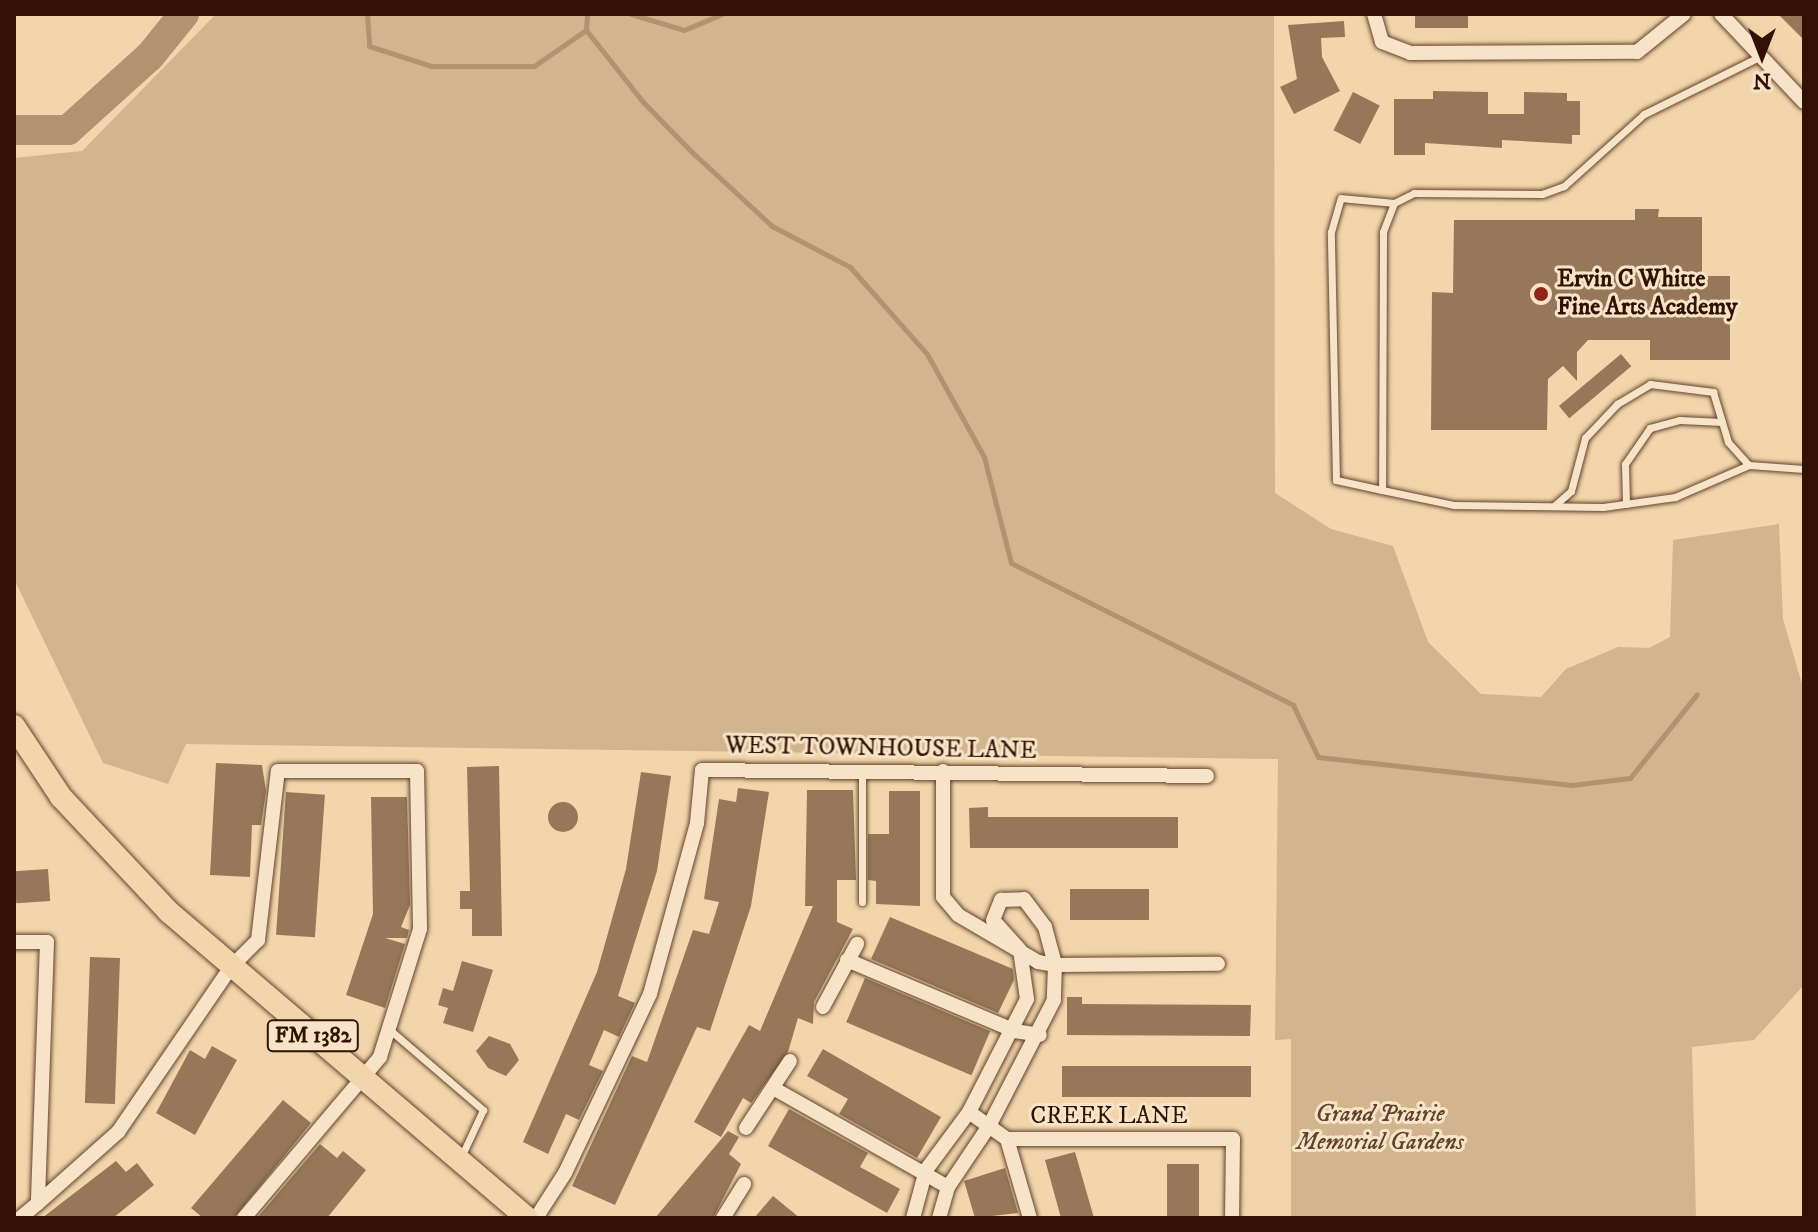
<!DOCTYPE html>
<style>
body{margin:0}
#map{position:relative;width:1818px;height:1232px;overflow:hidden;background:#f3d5ab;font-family:"IM FELL DW Pica",serif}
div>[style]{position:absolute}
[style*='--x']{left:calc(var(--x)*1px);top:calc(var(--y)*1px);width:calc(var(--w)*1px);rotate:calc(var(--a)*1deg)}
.green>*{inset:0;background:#d2b48e}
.stream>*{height:5px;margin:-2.5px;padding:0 2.5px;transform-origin:2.5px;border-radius:2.5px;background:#b19271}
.river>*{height:30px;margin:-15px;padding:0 15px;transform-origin:15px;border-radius:15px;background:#b19271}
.building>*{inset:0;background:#967759;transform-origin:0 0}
.round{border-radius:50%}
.roads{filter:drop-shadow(0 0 2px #62422c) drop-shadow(0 0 2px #62422c)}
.lane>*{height:7px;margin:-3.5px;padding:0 3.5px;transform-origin:3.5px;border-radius:3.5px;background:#f7e4c8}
.street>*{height:14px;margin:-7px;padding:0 7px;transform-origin:7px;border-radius:7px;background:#f7e4c8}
.primary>*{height:22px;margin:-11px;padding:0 11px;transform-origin:11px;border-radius:11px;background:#f3d5ab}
.dots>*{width:22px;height:22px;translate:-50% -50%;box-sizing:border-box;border:4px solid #f7e4c8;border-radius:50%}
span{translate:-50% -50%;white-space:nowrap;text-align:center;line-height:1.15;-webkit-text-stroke:6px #f7e4c8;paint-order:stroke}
.shield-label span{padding:2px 6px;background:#f7e4c8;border:2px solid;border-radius:6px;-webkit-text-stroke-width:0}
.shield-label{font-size:22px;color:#311101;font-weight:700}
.poi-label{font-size:24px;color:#311101;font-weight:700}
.left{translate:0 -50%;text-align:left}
.street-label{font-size:24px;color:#311101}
.park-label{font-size:24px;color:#61422b;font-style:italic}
.frame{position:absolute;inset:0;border:16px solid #311101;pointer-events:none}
.north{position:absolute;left:1722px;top:16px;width:80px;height:80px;-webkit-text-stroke:6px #f7e4c8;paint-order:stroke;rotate:180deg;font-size:22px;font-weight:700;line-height:32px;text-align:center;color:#311101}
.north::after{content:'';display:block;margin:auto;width:28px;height:36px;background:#311101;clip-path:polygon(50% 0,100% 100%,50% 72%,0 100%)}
</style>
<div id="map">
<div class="green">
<div style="clip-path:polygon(216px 14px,1274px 14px,1275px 493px,1331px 529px,1393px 546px,1428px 642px,1481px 694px,1541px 697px,1566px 669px,1618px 647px,1649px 648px,1670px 637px,1673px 540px,1779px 524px,1783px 619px,1804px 691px,1804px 985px,1754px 1040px,1692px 1047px,1696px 1218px,1291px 1218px,1291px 1039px,1275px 1040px,1278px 759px,186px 744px,168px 784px,103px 763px,14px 579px,14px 158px,82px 151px)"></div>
</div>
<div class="stream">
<div style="--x:367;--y:14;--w:32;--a:86"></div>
<div style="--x:369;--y:46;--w:65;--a:17.9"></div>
<div style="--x:431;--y:66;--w:103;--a:0"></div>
<div style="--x:534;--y:66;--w:63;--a:-34.7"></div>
<div style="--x:586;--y:30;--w:16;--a:-86"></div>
<div style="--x:631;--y:14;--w:55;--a:16.8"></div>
<div style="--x:684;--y:30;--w:41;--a:-22.8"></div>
<div style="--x:586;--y:30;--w:92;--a:51.6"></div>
<div style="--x:643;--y:102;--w:73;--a:45.6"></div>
<div style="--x:694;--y:154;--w:106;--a:42.7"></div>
<div style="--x:772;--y:226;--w:88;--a:27.7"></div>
<div style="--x:850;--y:267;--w:116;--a:48.5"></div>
<div style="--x:927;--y:354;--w:118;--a:61"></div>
<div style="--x:984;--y:457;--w:109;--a:75.7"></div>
<div style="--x:1011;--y:563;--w:316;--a:26.7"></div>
<div style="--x:1293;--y:705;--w:58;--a:64.3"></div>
<div style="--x:1318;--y:757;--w:256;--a:6.3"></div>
<div style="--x:1572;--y:785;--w:58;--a:-6.9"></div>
<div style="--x:1630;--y:778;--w:107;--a:-51.4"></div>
</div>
<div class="river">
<div style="--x:14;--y:130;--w:54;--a:0"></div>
<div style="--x:68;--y:130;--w:110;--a:-42.1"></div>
<div style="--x:150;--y:56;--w:54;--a:-51"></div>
</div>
<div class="building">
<div style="left:1415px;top:14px;width:53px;height:14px"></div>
<div style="clip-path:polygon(1778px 14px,1804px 14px,1804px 40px)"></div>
<div style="clip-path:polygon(1344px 21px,1345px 37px,1321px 38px,1322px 57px,1340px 91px,1294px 114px,1280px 87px,1297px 79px,1288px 25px)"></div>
<div style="clip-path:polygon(1433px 91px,1488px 92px,1488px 114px,1524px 114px,1524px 92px,1567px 93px,1567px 101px,1580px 101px,1580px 135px,1572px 135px,1572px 144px,1502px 140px,1502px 148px,1425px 143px,1425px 155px,1394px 155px,1394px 99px,1433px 99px)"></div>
<div style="left:1353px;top:92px;width:30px;height:43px;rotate:27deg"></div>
<div style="clip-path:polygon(1635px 209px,1659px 209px,1658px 217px,1702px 217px,1702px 276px,1730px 276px,1730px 360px,1650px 360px,1650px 340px,1588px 340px,1577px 352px,1577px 381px,1563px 366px,1548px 379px,1547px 430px,1431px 430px,1432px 292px,1453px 293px,1454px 220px,1635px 220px)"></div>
<div style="left:1621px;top:354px;width:16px;height:81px;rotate:50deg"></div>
<div style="clip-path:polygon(216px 763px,262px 765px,266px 791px,261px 825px,252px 825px,250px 877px,210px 875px)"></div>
<div style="clip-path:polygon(499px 766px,502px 936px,472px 936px,472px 909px,460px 909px,460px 891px,470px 891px,467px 767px)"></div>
<div style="clip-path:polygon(641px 772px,671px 776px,657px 871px,618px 996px,635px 1003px,619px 1037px,604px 1030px,589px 1065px,603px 1071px,579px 1120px,566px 1114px,548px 1154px,523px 1142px,597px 972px,626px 869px)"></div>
<div style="clip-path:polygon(738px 788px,769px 792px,751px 906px,710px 1031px,697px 1027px,615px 1205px,572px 1186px,632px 1056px,647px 1062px,693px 930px,709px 934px,719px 902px,704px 899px,719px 799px,736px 802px)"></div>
<div style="clip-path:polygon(807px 790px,853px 790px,856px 880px,837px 880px,837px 922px,853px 929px,814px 1002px,813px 1024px,798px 1018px,788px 1052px,751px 1103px,743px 1098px,721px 1137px,694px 1122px,749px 1025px,760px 1031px,813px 906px,805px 906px)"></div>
<div style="clip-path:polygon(889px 791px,920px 791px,920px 906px,876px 904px,876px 881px,868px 880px,868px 834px,889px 834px)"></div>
<div style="left:286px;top:792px;width:39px;height:143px;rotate:4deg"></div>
<div style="clip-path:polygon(371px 797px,407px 797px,410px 905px,401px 927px,409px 930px,407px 938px,385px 938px,405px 944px,385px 1008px,346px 995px,373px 914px)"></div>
<div class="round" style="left:548px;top:802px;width:30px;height:30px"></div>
<div style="clip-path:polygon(988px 807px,988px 817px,1178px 817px,1178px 848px,970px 848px,969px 808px)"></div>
<div style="left:48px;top:869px;width:32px;height:34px;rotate:86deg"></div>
<div style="left:1070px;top:889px;width:79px;height:31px"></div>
<div style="clip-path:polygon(890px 917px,1013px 969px,1014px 980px,998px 1013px,871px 959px)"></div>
<div style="left:90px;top:957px;width:30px;height:146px;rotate:2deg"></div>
<div style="clip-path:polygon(462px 961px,493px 970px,473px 1032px,443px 1023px,448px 1008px,438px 1005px,443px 988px,453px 991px)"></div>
<div style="left:865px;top:978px;width:136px;height:48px;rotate:23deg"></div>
<div style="clip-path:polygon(1067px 997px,1082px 997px,1082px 1004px,1251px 1005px,1250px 1036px,1067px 1035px)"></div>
<div style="clip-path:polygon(489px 1036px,510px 1044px,519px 1060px,506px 1076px,488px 1068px,476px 1051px)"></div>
<div style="clip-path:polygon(212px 1046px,237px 1060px,195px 1135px,156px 1113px,190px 1050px,205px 1059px)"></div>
<div style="clip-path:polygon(823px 1049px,941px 1117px,917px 1158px,839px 1114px,848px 1099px,807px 1076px)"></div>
<div style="left:1062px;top:1066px;width:189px;height:31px"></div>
<div style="clip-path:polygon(283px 1100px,311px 1123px,234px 1218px,203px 1218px,191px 1208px)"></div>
<div style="clip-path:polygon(789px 1109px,868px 1153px,860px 1167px,900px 1189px,887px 1213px,768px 1146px)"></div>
<div style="clip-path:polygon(728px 1131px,739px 1137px,729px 1154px,741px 1164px,713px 1218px,655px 1218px)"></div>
<div style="clip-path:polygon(320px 1144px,337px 1158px,343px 1151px,366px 1170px,327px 1218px,257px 1218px)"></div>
<div style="clip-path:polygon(1075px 1152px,1094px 1218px,1061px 1218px,1045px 1160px)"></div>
<div style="clip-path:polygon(116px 1161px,126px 1172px,137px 1163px,154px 1185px,113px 1218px,42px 1218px)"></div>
<div style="left:1167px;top:1164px;width:32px;height:54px"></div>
<div style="clip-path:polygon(1005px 1168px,1018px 1213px,975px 1218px,964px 1181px)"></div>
<div style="clip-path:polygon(773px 1196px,800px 1218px,754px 1218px)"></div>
</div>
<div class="roads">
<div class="lane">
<div style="--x:1761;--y:56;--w:131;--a:153.6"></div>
<div style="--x:1644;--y:114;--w:108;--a:138"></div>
<div style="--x:1564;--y:186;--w:23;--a:160"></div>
<div style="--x:1542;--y:194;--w:128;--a:-179.6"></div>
<div style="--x:1414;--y:193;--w:22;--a:153"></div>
<div style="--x:1394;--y:203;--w:31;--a:111"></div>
<div style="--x:1383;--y:232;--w:258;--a:90.2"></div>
<div style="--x:1382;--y:490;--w:74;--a:11.8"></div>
<div style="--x:1454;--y:505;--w:149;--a:0.8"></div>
<div style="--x:1603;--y:507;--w:73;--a:-7.9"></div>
<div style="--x:1675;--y:497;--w:81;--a:-23.4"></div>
<div style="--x:1749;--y:465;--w:55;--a:4.2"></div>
<div style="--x:1382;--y:490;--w:47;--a:-167.7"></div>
<div style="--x:1336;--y:480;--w:248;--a:-91.2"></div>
<div style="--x:1331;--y:232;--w:35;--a:-74"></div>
<div style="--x:1341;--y:198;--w:53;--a:5.4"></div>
<div style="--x:1626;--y:504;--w:40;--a:-91.4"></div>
<div style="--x:1625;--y:464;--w:44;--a:-55.2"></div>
<div style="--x:1650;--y:428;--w:31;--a:-15"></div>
<div style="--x:1680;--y:420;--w:42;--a:2.7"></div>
<div style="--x:1555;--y:505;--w:21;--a:-41"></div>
<div style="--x:1571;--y:491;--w:55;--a:-75.2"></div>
<div style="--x:1585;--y:438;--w:47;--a:-46.7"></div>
<div style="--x:1617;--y:404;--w:39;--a:-31"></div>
<div style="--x:1650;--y:384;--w:64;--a:7.2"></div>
<div style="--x:1713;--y:392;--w:52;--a:73.3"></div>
<div style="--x:1728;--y:442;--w:31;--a:48"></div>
<div style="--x:862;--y:772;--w:130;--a:90"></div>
<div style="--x:390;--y:1030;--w:123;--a:40.7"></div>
<div style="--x:483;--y:1110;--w:54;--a:115.1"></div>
</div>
<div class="street">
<div style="--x:1374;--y:14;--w:29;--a:74"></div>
<div style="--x:1382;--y:42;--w:30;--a:21"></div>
<div style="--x:1410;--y:53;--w:227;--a:-0.3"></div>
<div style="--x:1637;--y:52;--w:60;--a:-39"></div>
<div style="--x:1721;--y:14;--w:121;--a:46.7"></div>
<div style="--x:943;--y:771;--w:126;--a:90"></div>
<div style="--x:943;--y:897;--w:23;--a:50"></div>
<div style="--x:958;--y:915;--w:93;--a:30.4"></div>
<div style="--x:1038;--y:962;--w:17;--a:10"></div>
<div style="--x:1055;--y:965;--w:163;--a:-0.4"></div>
<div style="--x:14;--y:942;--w:33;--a:0"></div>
<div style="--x:47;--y:942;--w:261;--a:92"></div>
<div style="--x:38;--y:1203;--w:23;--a:140"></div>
<div style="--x:847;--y:960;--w:182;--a:22.9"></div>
<div style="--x:1015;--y:1031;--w:25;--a:9"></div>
<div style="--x:823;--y:1007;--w:72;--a:-61.6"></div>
<div style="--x:773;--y:1088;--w:201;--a:29.5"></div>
<div style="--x:969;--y:1112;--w:47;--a:35.4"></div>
<div style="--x:1007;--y:1139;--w:226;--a:0"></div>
<div style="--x:1233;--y:1139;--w:79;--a:90.7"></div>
<div style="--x:746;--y:1128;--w:80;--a:-56.7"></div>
<div style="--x:1007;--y:1139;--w:82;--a:73.8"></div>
<div style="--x:38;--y:1203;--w:107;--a:-41.6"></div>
<div style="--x:118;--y:1132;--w:200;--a:-55.6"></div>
<div style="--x:231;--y:967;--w:38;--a:-45"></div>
<div style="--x:258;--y:940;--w:170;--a:-83.3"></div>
<div style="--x:278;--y:771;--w:139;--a:0"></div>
<div style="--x:417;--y:771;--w:158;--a:88.9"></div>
<div style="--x:420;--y:929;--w:134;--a:107.4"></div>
<div style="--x:380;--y:1057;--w:211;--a:130.2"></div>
<div style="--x:536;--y:1218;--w:54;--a:-57.2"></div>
<div style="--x:565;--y:1173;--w:198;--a:-64.6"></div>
<div style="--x:650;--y:994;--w:177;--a:-74.6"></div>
<div style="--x:697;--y:823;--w:53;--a:-84.6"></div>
<div style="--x:702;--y:770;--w:505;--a:0.68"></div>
<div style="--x:723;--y:1218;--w:40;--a:-58"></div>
<div style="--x:913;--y:1218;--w:50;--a:-74.8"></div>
<div style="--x:926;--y:1170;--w:72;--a:-53.4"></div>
<div style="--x:969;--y:1112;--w:127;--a:-62.8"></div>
<div style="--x:1027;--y:999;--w:49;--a:-98.1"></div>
<div style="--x:1020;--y:950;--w:40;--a:-132"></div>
<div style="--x:993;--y:920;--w:22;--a:-68"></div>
<div style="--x:1001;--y:900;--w:23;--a:-2"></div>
<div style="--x:1024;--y:899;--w:35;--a:53"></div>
<div style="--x:1045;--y:927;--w:39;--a:75"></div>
<div style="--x:1055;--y:965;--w:35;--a:92"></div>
<div style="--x:1054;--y:1000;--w:142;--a:117.3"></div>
<div style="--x:989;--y:1126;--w:73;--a:123.9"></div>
<div style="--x:948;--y:1187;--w:32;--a:106"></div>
</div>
<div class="primary">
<div style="--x:14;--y:726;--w:85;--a:56.5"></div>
<div style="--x:61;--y:797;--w:158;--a:46.8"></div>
<div style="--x:169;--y:912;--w:471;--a:40.5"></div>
</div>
</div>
<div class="dots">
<div style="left:1541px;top:294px;background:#8f2418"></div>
</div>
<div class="shield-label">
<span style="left:313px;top:1036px">FM 1382</span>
</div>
<div class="poi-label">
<span class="left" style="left:1557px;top:294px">Ervin C Whitte<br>Fine Arts Academy</span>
</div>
<div class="street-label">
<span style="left:881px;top:749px;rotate:1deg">WEST TOWNHOUSE LANE</span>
<span style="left:1109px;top:1117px">CREEK LANE</span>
</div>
<div class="park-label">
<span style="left:1380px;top:1129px">Grand Prairie<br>Memorial Gardens</span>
</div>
<div class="frame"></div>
<div class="north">N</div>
</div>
